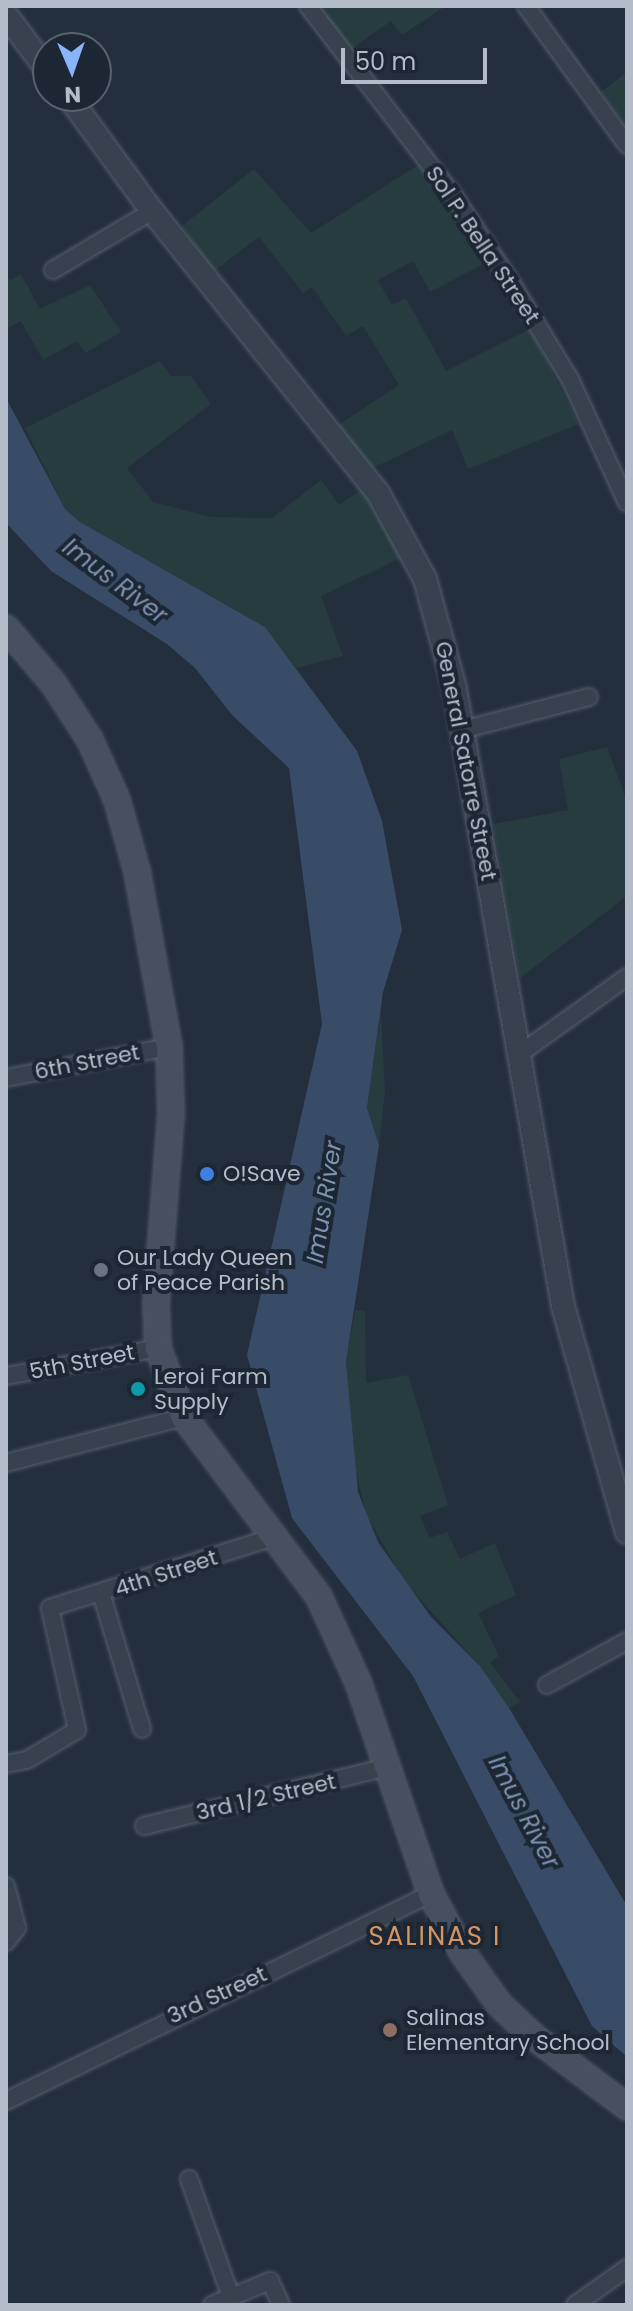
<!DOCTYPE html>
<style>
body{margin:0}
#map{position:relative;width:633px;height:2311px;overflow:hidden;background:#242f3e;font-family:Poppins,sans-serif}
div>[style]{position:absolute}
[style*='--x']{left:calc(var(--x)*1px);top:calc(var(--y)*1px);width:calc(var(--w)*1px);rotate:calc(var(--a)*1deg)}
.green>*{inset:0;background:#263c3f}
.water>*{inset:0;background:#394c67}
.roads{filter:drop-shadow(0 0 2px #565f6c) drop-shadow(0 0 2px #565f6c)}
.minor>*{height:16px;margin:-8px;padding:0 8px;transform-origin:8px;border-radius:8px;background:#38414e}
.tertiary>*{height:22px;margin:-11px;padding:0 11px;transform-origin:11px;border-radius:11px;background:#38414e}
.secondary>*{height:24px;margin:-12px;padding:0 12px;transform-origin:12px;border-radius:12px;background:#465061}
.dots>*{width:22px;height:22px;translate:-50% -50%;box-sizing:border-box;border:4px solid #1d2633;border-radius:50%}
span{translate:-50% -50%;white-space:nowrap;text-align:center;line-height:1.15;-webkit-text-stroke:8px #1d2633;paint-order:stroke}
.street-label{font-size:22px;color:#b4bcc9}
.poi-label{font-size:22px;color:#b4bcc9}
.left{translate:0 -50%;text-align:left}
.water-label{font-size:24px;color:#7c92b1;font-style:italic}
.quarter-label{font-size:26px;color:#d59563;letter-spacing:2px}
.frame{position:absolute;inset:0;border:8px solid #b4bcc9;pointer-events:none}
.north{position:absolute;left:32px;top:32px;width:80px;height:80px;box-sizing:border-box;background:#1d2633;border:2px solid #59626f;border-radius:50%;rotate:178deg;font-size:22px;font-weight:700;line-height:32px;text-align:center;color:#b4bcc9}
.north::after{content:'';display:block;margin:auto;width:28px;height:36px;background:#8ab4f8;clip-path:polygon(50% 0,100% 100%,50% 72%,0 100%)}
.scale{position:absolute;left:341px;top:48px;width:146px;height:36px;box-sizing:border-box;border:4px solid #b4bcc9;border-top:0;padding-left:10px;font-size:24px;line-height:28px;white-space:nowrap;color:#b4bcc9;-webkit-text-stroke:6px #1d2633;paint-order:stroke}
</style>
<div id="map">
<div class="green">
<div style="clip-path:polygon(318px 6px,446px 6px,402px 35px,391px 21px,351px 49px)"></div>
<div style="clip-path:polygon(627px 72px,627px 128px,601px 92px)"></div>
<div style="clip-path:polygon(420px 164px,489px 261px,430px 292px,413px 261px,378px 280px,392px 305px,406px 298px,446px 371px,530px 329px,579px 424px,468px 469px,452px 430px,373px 468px,337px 426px,399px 385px,363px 326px,346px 336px,312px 287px,303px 293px,259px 237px,214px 271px,182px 226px,254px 169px,311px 233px)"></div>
<div style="clip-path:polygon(6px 273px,10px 280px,21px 274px,40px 309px,90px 285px,121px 332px,85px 353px,77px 341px,43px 360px,21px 321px,6px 329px)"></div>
<div style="clip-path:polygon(160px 361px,171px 376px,191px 376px,211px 404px,127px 468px,153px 502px,211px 517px,272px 518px,321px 480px,339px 505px,363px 489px,387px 527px,403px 557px,321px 596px,343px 656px,296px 668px,265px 627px,80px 522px,65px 509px,25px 428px)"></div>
<div style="clip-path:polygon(607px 747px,627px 801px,627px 896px,520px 978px,493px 824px,568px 810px,559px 759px)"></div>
<div style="clip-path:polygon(381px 1010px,385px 1093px,379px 1145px,367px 1108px)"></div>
<div style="clip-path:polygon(355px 1310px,365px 1311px,366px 1383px,408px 1375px,448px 1505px,420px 1516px,430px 1538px,447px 1532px,460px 1559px,495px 1543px,516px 1595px,478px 1613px,499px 1656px,490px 1662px,520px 1702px,509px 1708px,480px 1666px,404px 1581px,366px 1514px,353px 1459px,346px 1362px)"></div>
</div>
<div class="water">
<div style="clip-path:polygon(6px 398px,65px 509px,80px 522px,265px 627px,357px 751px,382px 821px,402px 930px,383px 992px,367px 1108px,379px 1145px,346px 1362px,358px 1492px,378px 1542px,431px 1617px,480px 1666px,509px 1708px,627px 1906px,627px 2057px,592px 2026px,413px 1676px,292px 1518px,247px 1355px,322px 1024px,289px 768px,233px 716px,195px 668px,167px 644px,51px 571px,8px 525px)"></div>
</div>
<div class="roads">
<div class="minor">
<div style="--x:308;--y:6;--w:240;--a:52.5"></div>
<div style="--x:454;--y:196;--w:105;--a:56.6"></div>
<div style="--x:512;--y:284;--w:111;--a:58.6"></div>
<div style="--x:570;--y:379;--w:136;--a:65.3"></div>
<div style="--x:526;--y:6;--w:172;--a:54"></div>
<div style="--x:53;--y:270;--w:115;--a:-30.8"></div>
<div style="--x:462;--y:730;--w:131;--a:-14.6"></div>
<div style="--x:518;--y:1055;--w:134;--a:-35.6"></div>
<div style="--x:6;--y:1078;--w:166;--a:-10.8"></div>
<div style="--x:6;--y:1376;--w:155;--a:-10.4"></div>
<div style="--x:6;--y:1463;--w:184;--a:-14.5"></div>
<div style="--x:101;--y:1593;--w:142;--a:73.2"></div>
<div style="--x:547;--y:1685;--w:91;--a:-28.8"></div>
<div style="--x:6;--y:1764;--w:21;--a:-11"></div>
<div style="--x:27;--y:1760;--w:58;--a:-31"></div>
<div style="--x:77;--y:1730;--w:125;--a:-102.5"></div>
<div style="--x:50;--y:1608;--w:238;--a:-17.6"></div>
<div style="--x:144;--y:1826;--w:251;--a:-13.6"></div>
<div style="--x:6;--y:1886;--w:43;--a:75.3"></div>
<div style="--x:17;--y:1928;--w:18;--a:128"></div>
<div style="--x:6;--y:2101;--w:473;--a:-26"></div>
<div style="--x:189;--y:2179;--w:125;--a:70.4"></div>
<div style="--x:212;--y:2305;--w:63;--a:-22.5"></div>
<div style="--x:270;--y:2281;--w:26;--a:65"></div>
<div style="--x:575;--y:2305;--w:64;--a:-35.4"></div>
</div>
<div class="tertiary">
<div style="--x:6;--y:15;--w:70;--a:53.1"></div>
<div style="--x:68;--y:96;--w:142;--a:53.9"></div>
<div style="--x:152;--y:211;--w:361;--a:51.3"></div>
<div style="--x:378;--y:493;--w:98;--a:61.3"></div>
<div style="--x:425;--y:579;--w:114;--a:74.7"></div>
<div style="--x:455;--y:689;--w:626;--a:80.07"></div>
<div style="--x:563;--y:1306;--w:235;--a:74.2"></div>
</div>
<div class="secondary">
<div style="--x:6;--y:628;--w:72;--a:49.5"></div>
<div style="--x:53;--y:683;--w:68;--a:57"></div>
<div style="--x:90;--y:740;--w:66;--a:65.8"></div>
<div style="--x:117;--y:800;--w:74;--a:74.3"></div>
<div style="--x:137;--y:871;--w:179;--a:79.7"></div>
<div style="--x:169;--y:1047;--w:67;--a:88.3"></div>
<div style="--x:171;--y:1114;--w:190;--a:94.5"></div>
<div style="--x:156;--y:1303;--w:45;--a:87.5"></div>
<div style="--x:158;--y:1348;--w:74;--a:69.4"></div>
<div style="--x:184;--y:1417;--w:225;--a:53.1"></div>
<div style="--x:319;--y:1597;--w:94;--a:65.4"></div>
<div style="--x:358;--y:1682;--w:224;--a:71"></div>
<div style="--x:431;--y:1894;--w:66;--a:61.9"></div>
<div style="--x:462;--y:1952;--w:64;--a:54.6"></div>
<div style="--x:499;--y:2004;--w:48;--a:43.3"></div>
<div style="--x:534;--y:2037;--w:116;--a:37"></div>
</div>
</div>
<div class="dots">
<div style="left:207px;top:1174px;background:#3f7fe0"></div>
<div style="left:101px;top:1270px;background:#6b7280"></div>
<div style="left:138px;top:1389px;background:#0f9aa8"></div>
<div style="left:390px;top:2030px;background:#8d6e63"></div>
</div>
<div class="street-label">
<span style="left:483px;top:245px;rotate:56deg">Sol P. Bella Street</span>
<span style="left:466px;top:761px;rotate:79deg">General Satorre Street</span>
<span style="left:87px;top:1062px;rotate:-11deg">6th Street</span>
<span style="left:82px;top:1362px;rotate:-11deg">5th Street</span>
<span style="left:166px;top:1573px;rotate:-18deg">4th Street</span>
<span style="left:266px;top:1797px;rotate:-13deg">3rd 1/2 Street</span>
<span style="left:217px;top:1995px;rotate:-25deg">3rd Street</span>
</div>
<div class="poi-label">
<span class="left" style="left:223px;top:1174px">O!Save</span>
<span class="left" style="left:117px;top:1270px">Our Lady Queen<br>of Peace Parish</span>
<span class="left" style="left:154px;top:1389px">Leroi Farm<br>Supply</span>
<span class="left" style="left:406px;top:2030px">Salinas<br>Elementary School</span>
</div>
<div class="water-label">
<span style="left:115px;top:581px;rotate:37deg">Imus River</span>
<span style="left:324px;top:1202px;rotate:-81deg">Imus River</span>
<span style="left:524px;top:1812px;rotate:62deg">Imus River</span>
</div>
<div class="quarter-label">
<span style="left:435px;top:1937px">SALINAS I</span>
</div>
<div class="frame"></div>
<div class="north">N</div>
<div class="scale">50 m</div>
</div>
